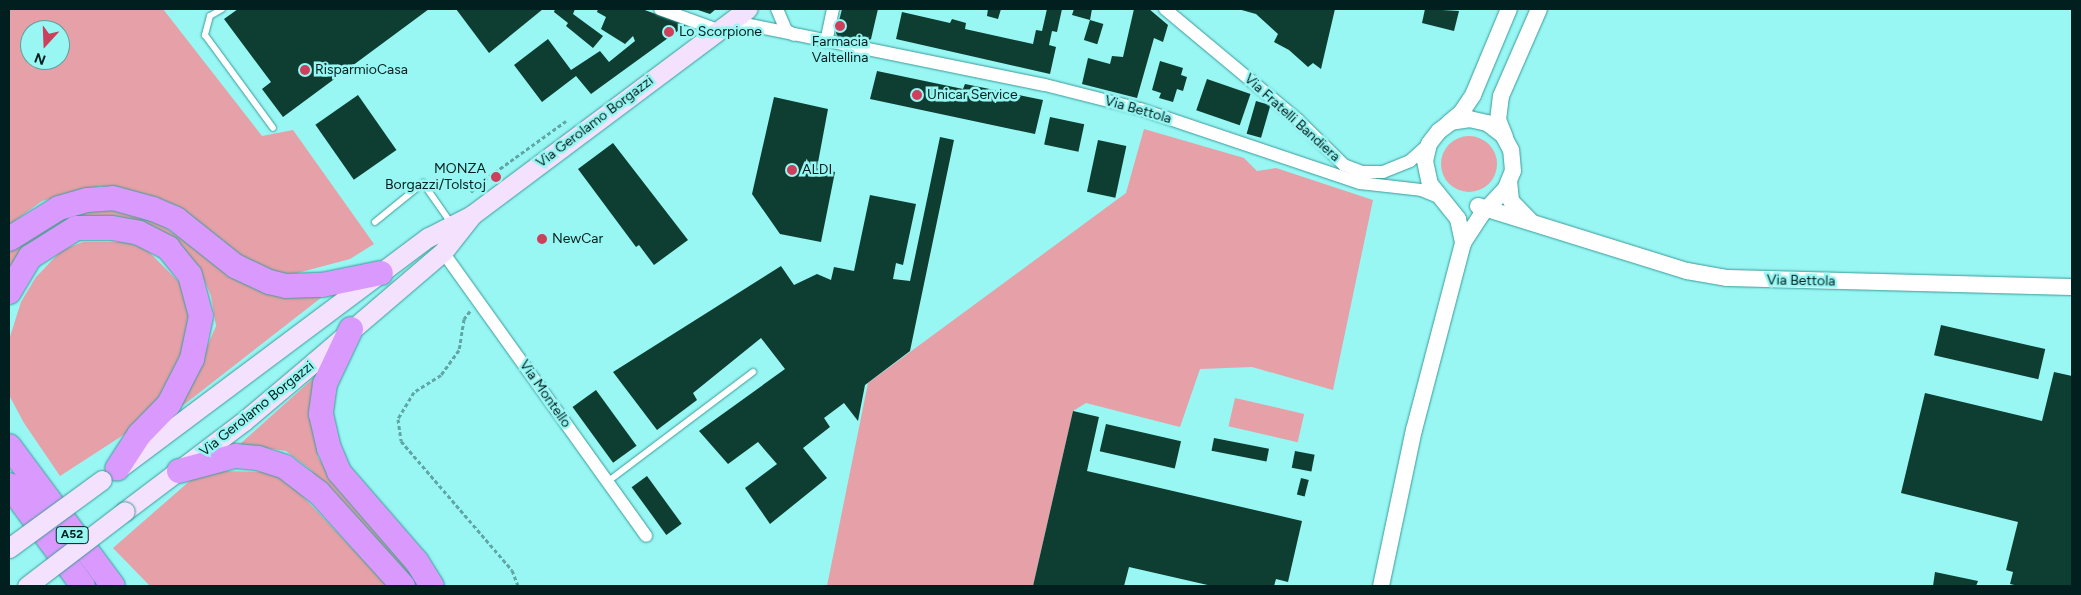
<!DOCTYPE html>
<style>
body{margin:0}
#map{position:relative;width:2081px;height:595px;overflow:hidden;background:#98f6f3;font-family:Figtree,sans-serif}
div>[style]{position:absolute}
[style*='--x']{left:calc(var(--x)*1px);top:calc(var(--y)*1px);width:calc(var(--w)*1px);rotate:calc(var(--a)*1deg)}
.green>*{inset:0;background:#e6a0a7;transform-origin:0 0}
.round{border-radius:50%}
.building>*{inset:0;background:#0e3d31;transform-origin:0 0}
.path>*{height:3px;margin-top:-1.5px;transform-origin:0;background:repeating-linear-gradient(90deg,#60a6a4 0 4px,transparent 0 6.5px)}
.roads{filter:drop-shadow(0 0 1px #3a9b99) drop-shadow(0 0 1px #3a9b99)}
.service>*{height:6px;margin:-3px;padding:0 3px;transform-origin:3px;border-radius:3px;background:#fff}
.minor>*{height:12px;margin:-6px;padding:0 6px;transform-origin:6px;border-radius:6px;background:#fff}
.tertiary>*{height:16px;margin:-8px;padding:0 8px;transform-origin:8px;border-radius:8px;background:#fff}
.secondary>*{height:19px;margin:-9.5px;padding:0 9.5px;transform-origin:9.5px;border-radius:9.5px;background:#f4e1fe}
.motorway>*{height:24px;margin:-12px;padding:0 12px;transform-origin:12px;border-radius:12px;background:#da9afd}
.bridges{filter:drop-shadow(0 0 1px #3a9b99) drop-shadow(0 0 1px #3a9b99)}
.secondary-bridge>*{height:19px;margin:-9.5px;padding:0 9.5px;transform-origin:9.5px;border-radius:9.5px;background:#f4e1fe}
.dots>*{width:14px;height:14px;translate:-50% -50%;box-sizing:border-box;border:2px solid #98f6f3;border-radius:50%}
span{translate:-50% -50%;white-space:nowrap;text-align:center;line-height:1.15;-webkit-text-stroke:5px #98f6f3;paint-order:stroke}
.shield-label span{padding:1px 4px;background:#98f6f3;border:1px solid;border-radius:4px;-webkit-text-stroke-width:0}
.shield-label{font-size:12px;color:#011f1f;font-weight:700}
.poi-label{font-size:14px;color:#011f1f}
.left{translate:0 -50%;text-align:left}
.right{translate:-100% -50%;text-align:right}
.street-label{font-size:14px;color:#011f1f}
.frame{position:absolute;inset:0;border:10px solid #011f1f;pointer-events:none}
.north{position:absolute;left:20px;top:20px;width:50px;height:50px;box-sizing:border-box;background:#98f6f3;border:1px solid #5ca09e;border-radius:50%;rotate:200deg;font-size:14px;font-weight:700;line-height:20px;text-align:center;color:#011f1f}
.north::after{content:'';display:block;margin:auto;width:18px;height:22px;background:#ce3f5c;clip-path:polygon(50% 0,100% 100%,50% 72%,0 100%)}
</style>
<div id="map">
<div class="green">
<div style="clip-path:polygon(evenodd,9px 9px,163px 9px,262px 136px,293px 130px,374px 244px,350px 259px,286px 276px,263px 270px,228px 250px,178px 206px,100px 186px,42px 201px,9px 225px,9px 9px,30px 30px,60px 30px,60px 60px,30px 60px,30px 30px)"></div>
<div style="clip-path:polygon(1144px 129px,1244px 158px,1257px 171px,1276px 168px,1373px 200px,1333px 390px,1252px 367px,1200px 369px,1180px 427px,1086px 403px,1073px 411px,1033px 586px,827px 586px,868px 383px,1126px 193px)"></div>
<div class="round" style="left:1441px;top:136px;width:56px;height:56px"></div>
<div style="clip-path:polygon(99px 207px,131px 212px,158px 222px,239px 281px,322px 297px,181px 407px,216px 326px,211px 296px,200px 270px,146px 224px,116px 216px,74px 219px,9px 274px,9px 248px,40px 227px)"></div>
<div style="clip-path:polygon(83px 242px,126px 242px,146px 249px,183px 286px,190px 313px,186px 343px,158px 403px,128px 432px,60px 476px,24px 423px,9px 395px,9px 340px,21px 302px,36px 277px,62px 250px)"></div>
<div style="clip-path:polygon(317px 375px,314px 420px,318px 457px,338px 488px,425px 586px,412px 586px,310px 469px,286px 451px,240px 444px)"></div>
<div style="left:1235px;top:398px;width:71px;height:29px;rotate:13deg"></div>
<div style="clip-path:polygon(219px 471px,272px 472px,292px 485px,388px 586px,150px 586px,113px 548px,192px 479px)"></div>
</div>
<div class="building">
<div style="clip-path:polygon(238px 9px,429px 9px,283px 117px,262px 89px,271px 82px,224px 19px)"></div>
<div style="clip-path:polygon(456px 9px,543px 9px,489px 53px)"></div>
<div style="clip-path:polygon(555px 9px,575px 9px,573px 14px,603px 36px,593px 48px,566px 26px,568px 23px,554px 12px)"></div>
<div style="clip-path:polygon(598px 9px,642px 9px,686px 25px,591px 94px,576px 76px,542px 102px,514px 65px,548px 39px,571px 70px,600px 51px,609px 62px,635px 41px,633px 36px,625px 44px,601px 29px,606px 17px,597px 12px)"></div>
<div style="clip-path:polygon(695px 9px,716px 9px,710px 14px)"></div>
<div style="clip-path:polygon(842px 9px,878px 9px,871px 39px,865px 43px,838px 37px,836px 33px)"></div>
<div style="clip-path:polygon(988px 9px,1001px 9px,998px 19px,987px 16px)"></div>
<div style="clip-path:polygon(1047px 9px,1062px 9px,1057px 32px,1052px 31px,1049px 45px,1056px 47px,1050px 74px,896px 39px,902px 12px,950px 23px,952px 19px,966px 23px,965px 29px,1033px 44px,1036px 30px,1042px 31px)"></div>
<div style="clip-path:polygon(1074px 9px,1092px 9px,1090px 20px,1072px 15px)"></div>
<div style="clip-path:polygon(1134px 9px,1149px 9px,1168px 25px,1163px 42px,1154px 38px,1137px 98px,1082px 84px,1088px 58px,1110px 64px,1112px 56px,1123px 57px)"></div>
<div style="clip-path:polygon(1238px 9px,1335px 9px,1321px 69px,1313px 63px,1308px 67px,1289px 50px,1274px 42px,1278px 34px,1256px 14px)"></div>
<div style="clip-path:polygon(1425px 9px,1459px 11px,1454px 31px,1422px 23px)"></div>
<div style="left:1090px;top:20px;width:14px;height:21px;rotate:17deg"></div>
<div style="clip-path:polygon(1160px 61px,1183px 68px,1181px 75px,1187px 77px,1183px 91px,1177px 89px,1173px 102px,1159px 98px,1161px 93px,1152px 90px)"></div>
<div style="clip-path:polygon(877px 71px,963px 89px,965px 84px,1043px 100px,1035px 134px,870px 99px)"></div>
<div style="left:1207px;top:79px;width:46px;height:33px;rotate:19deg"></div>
<div style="left:358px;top:95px;width:67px;height:52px;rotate:55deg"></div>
<div style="clip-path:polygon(774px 97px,828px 109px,817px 168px,835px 172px,821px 242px,780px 234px,752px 194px)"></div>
<div style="left:1256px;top:101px;width:15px;height:34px;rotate:16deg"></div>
<div style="left:1050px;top:117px;width:35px;height:28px;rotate:12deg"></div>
<div style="clip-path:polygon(940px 137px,954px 140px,910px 351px,865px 385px,858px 421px,844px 403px,824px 418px,830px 427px,803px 448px,827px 478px,770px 524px,745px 488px,777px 464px,758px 442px,728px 464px,699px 431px,785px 369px,761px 338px,693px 393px,697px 400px,657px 430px,613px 372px,781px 266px,794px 285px,817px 274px,831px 280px,834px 267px,854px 271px,870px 195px,916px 204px,903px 265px,896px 263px,893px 279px,910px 281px)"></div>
<div style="left:1098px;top:140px;width:29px;height:53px;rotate:12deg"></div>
<div style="clip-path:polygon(613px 143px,688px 240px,654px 265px,639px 245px,636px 247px,578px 169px)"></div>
<div style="left:1941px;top:325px;width:107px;height:31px;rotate:13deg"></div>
<div style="clip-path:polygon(2054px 372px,2072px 376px,2072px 586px,2019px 586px,2010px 584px,2013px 572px,2006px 570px,2018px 522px,1901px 493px,1925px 393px,2042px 421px)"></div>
<div style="left:596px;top:390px;width:69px;height:29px;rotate:54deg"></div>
<div style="clip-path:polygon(1073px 411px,1099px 417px,1087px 471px,1302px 521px,1288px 582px,1276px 579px,1274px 586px,1212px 586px,1129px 567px,1124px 586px,1033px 586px)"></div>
<div style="left:1106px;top:424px;width:77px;height:28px;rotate:13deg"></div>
<div style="left:1214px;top:438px;width:56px;height:13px;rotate:11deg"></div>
<div style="left:1295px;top:451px;width:20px;height:17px;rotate:11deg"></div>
<div style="left:647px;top:476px;width:59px;height:19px;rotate:54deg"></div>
<div style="left:1301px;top:478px;width:8px;height:17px;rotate:14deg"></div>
<div style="clip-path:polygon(1935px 572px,1978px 581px,1976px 586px,1933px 586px)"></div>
</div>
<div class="path">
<div style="--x:471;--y:192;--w:18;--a:-43"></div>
<div style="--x:484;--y:180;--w:101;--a:-35.7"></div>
<div style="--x:470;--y:311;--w:10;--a:127"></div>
<div style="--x:464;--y:319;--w:31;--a:99"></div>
<div style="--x:459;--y:350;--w:31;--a:126"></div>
<div style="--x:441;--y:375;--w:32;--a:148"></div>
<div style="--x:414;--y:392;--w:31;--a:121"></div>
<div style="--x:398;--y:419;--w:22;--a:82"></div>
<div style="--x:401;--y:441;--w:170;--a:49.3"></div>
<div style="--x:512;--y:570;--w:17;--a:69"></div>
</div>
<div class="roads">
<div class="service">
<div style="--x:222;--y:9;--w:14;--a:150"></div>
<div style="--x:210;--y:16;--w:20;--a:105"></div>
<div style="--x:205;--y:35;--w:115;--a:53.8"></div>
<div style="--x:375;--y:222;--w:62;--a:-39.1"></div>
<div style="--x:423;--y:183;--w:49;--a:55"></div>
<div style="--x:607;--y:482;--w:183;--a:-37"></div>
</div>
<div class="minor">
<div style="--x:660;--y:9;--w:62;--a:19.9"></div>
<div style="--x:777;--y:9;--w:23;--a:67"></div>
<div style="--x:786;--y:30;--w:9;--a:32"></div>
<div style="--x:1165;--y:9;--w:173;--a:39.8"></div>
<div style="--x:1298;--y:120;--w:64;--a:44.4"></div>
<div style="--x:1344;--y:165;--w:19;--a:21"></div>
<div style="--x:1362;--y:172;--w:21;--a:0"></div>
<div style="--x:1383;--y:172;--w:29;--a:-22"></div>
<div style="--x:1410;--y:161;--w:25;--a:-42"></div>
<div style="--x:730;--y:21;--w:321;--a:11.5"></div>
<div style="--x:1045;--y:85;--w:98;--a:14.2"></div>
<div style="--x:1140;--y:109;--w:232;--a:18.6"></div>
<div style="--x:1360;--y:183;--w:61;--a:6.5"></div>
<div style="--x:1421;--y:190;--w:22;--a:22"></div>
<div style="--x:826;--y:42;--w:34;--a:-78"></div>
<div style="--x:443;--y:252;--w:349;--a:54.4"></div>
</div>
<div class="tertiary">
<div style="--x:1449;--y:123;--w:16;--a:-40"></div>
<div style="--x:1461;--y:113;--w:22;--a:-56"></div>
<div style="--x:1473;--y:95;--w:93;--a:-67.3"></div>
<div style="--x:1505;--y:137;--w:18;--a:-112"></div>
<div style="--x:1498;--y:120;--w:24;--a:-83"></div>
<div style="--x:1501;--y:96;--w:95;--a:-66.4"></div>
<div style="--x:1509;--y:181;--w:20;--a:84"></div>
<div style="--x:1511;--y:201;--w:28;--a:46"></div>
<div style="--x:1478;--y:206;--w:219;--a:17.3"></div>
<div style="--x:1687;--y:271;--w:41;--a:9.9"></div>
<div style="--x:1727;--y:278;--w:345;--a:1.5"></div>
<div style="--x:1381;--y:586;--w:159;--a:-78.1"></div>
<div style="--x:1414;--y:430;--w:193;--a:-75.3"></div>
<div style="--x:1463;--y:243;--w:33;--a:-57"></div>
<div style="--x:1481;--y:215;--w:37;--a:-47"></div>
<div style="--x:1506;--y:188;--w:18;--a:-68"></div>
<div style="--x:1513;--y:171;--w:21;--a:-95"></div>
<div style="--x:1511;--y:150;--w:17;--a:-118"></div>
<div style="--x:1503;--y:135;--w:20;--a:-143"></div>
<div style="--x:1487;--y:123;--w:17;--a:-167"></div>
<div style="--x:1470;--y:119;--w:19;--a:171"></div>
<div style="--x:1451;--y:122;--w:15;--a:143"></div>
<div style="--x:1439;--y:131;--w:16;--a:128"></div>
<div style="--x:1429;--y:144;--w:17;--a:103"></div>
<div style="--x:1425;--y:161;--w:24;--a:78"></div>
<div style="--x:1430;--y:184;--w:45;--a:51.3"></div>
<div style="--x:1458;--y:219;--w:25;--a:78"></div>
</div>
<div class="secondary">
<div style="--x:121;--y:467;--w:384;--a:-36.8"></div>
<div style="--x:429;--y:237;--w:48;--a:-27.1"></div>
<div style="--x:472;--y:215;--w:344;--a:-36.8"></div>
<div style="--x:125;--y:511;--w:149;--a:-37.1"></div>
<div style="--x:244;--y:421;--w:92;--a:-40.1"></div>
<div style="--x:314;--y:362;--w:170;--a:-40.5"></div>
<div style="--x:443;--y:252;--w:47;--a:-51.9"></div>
</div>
<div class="motorway">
<div style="--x:9;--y:239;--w:59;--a:-31.8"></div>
<div style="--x:59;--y:208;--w:29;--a:-16"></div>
<div style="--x:87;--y:200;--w:26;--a:-4"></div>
<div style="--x:113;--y:198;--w:41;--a:15.4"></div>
<div style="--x:153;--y:209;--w:25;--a:23"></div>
<div style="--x:176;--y:219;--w:75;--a:38.5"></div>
<div style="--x:235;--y:266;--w:38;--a:25"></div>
<div style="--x:269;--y:282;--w:17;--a:13"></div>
<div style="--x:286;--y:286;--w:36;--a:-2"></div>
<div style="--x:322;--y:285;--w:60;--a:-11.5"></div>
<div style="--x:9;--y:292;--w:41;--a:-59"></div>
<div style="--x:30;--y:257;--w:54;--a:-32.2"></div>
<div style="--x:76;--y:228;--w:36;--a:0"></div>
<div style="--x:112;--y:228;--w:27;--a:10"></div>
<div style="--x:139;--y:233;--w:33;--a:27"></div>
<div style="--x:168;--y:248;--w:35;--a:51"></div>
<div style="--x:190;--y:275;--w:42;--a:75"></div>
<div style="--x:201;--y:316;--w:44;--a:101.8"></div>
<div style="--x:192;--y:359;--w:51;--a:117.1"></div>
<div style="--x:169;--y:404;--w:43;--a:134.1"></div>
<div style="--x:139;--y:435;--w:40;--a:122.9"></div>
<div style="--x:351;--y:329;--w:61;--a:115.3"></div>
<div style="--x:325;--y:384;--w:30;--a:98"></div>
<div style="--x:321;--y:414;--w:35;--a:77"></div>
<div style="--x:329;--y:448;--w:26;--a:67"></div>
<div style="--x:339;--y:472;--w:119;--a:49.1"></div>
<div style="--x:417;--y:562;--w:28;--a:58"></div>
<div style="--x:9;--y:446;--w:174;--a:53.4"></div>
<div style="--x:179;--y:471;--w:58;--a:-15"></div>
<div style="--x:235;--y:456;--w:23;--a:5"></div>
<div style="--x:258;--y:458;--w:28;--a:18"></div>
<div style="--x:285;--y:467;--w:43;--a:37.4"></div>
<div style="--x:319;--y:493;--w:125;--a:47.9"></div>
<div style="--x:9;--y:485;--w:125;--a:53.8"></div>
</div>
</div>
<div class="bridges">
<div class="secondary-bridge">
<div style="--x:9;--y:548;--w:115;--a:-36.2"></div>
<div style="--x:27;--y:586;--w:123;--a:-37.4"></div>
</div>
</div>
<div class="dots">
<div style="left:840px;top:26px;background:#ce3f5c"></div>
<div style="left:669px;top:32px;background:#ce3f5c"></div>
<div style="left:305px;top:70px;background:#ce3f5c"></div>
<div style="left:917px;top:95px;background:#ce3f5c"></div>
<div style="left:792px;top:170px;background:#ce3f5c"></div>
<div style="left:496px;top:177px;background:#ce3f5c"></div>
<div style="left:542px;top:239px;background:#ce3f5c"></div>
</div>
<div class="shield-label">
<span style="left:72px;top:535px">A52</span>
</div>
<div class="poi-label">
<span class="left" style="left:679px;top:32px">Lo Scorpione</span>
<span style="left:840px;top:50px">Farmacia<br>Valtellina</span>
<span class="left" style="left:315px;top:70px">RisparmioCasa</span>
<span class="left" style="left:927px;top:95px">Unicar Service</span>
<span class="right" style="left:486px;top:177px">MONZA<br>Borgazzi/Tolstoj</span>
<span class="left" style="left:802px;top:170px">ALDI</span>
<span class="left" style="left:552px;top:239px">NewCar</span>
</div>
<div class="street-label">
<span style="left:1138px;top:110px;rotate:16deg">Via Bettola</span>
<span style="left:1292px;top:118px;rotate:42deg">Via Fratelli Bandiera</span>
<span style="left:595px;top:122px;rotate:-37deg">Via Gerolamo Borgazzi</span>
<span style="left:1801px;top:281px;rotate:1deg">Via Bettola</span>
<span style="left:545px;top:394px;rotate:55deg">Via Montello</span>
<span style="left:257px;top:409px;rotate:-39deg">Via Gerolamo Borgazzi</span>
</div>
<div class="frame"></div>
<div class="north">N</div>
</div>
